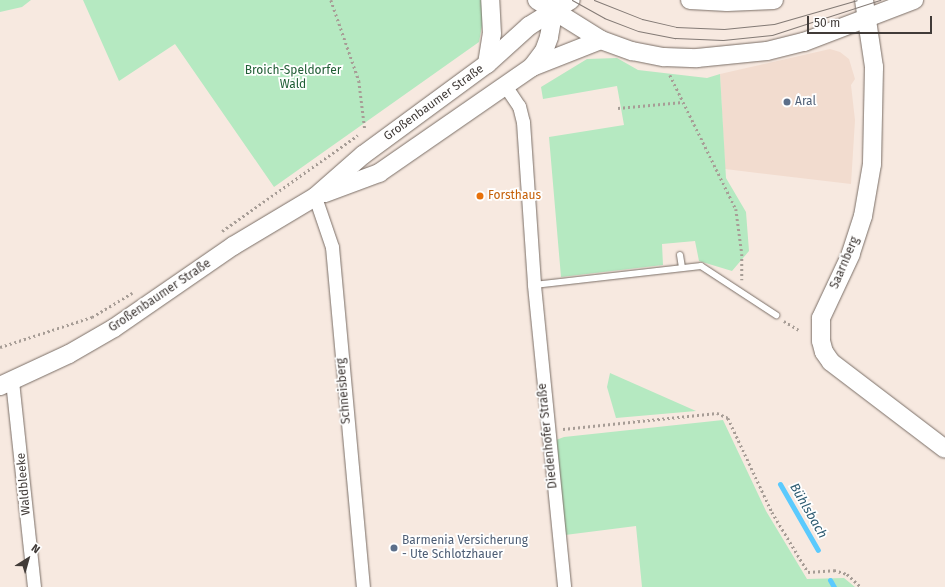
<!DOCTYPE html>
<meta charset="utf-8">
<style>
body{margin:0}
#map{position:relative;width:945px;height:587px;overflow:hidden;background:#f7e9e0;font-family:"Fira Sans",sans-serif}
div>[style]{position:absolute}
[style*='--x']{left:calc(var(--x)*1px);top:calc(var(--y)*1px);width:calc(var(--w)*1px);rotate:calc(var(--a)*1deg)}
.built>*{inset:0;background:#f2dccf}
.green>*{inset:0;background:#b5e9c1}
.stream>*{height:5px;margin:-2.5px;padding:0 2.5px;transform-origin:2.5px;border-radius:2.5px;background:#5bcafd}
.path>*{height:2.5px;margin-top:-1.25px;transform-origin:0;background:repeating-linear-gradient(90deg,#a79d96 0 2px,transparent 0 5px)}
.roads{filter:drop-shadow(0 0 1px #7a6e66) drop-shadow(0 0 1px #7a6e66)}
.lane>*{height:6px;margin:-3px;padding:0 3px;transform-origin:3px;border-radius:3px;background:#fff}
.street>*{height:13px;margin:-6.5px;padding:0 6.5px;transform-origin:6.5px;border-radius:6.5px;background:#fff}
.secondary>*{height:18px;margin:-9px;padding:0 9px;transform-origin:9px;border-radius:9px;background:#fff}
.tram>*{height:1px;margin:-0.5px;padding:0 0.5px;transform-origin:0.5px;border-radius:0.5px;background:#837a75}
.dots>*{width:11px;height:11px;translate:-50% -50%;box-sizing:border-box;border:2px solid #fff;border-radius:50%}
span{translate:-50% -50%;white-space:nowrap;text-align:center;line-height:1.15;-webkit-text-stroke:3.5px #fff;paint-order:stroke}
.park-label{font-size:12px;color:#205e35}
.service-label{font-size:12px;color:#4e5e75}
.left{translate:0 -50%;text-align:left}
.street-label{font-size:12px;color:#413b38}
.food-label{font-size:12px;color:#c56008}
.water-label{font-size:13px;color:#2d5b71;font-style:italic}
.north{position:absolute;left:8px;top:539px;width:40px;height:40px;-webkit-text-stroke:3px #fff;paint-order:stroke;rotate:37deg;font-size:11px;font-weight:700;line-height:16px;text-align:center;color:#413b38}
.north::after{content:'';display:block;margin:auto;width:14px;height:18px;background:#413b38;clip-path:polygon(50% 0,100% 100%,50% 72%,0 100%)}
.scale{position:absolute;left:807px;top:16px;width:125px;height:18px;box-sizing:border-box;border:2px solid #413b38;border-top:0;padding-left:5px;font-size:12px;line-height:14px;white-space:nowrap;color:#413b38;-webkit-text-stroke:3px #fff;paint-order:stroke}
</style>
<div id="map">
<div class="built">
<div style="clip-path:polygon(830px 49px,840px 52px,849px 59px,855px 79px,851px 85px,855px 120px,851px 184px,725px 169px,720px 74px)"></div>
</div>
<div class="green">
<div style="clip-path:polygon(0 0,31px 0,22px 7px,0 12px)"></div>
<div style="clip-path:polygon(83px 0,481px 0,484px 15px,479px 42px,274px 187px,175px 44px,119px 81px)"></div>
<div style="clip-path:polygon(617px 58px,638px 70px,707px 78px,720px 74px,726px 178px,746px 212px,749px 251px,732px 271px,699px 261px,695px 241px,662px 244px,663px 265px,561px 277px,549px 137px,624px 125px,617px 86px,543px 99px,541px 87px,587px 59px)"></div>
<div style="clip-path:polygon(610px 373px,696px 411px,616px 418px,607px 387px)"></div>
<div style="clip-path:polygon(723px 420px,766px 511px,807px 579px,844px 578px,855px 587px,642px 587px,636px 526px,565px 535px,556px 440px,564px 437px)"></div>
</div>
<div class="stream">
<div style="--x:780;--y:484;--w:76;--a:60.1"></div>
<div style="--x:830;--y:580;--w:8;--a:60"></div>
</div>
<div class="path">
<div style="--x:331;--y:0;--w:86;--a:70.9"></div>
<div style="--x:359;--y:81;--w:49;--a:83"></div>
<div style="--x:670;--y:75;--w:149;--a:63.8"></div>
<div style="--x:736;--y:209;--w:45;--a:82.4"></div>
<div style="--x:742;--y:254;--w:26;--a:90"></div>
<div style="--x:618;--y:108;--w:65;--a:-5.3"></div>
<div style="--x:222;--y:231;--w:166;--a:-35.2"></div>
<div style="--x:784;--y:321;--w:17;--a:31"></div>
<div style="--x:0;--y:347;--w:97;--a:-18.1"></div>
<div style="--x:92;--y:317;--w:47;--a:-31"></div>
<div style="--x:563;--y:429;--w:155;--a:-5.9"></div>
<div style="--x:717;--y:413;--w:12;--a:24"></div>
<div style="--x:728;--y:418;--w:104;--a:64.9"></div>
<div style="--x:772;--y:512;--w:70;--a:59"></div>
<div style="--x:808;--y:572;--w:26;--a:-4"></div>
<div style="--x:834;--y:570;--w:14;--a:17"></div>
<div style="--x:847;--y:574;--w:19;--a:43"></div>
</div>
<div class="roads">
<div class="lane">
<div style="--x:680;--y:255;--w:13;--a:81"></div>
<div style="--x:534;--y:285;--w:168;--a:-6.5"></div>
<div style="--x:701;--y:266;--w:90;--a:33.2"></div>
</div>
<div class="street">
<div style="--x:506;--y:87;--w:23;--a:56"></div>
<div style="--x:519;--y:106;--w:16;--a:76"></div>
<div style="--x:523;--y:122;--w:163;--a:86.1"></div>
<div style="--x:534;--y:285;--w:303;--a:84.3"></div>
<div style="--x:315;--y:197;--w:53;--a:71.2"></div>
<div style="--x:332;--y:247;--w:341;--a:84.8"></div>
<div style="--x:12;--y:381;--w:207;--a:83.9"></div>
</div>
<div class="secondary">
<div style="--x:537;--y:0;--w:75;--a:32"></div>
<div style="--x:601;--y:40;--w:33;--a:20"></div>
<div style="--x:632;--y:51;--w:33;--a:11"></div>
<div style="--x:664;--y:57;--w:33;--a:2"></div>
<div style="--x:697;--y:58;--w:70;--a:-5.7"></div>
<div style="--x:767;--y:51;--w:38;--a:-14"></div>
<div style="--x:804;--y:42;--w:118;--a:-20.9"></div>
<div style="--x:690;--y:0;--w:37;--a:3"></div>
<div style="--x:727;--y:2;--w:47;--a:-2.4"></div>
<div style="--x:864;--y:0;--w:68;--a:81.5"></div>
<div style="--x:874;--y:67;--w:97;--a:91.2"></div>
<div style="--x:872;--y:164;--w:53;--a:99.8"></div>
<div style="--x:863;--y:216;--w:40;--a:108"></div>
<div style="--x:851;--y:254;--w:71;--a:115.1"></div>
<div style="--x:821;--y:318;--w:23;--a:90"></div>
<div style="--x:821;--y:341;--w:11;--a:75"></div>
<div style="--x:824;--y:352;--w:12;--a:55"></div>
<div style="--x:831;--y:362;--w:143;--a:37.3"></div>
<div style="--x:487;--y:64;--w:30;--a:-81"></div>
<div style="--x:492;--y:34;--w:34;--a:-93"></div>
<div style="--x:532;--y:67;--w:20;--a:-53"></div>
<div style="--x:544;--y:51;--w:15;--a:-70"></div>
<div style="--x:549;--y:37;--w:34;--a:-80"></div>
<div style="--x:325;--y:193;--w:58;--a:-20.3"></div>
<div style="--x:379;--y:173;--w:186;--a:-34.7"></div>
<div style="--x:532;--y:67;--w:74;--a:-21.4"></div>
<div style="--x:0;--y:386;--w:76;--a:-24.9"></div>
<div style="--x:69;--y:354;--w:52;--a:-30"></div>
<div style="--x:114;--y:328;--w:145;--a:-34.6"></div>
<div style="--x:233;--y:246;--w:96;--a:-30.9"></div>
<div style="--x:315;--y:197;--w:64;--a:-41.2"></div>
<div style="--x:363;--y:155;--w:154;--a:-36.3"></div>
<div style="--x:487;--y:64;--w:57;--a:-42.1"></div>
<div style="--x:529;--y:26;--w:49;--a:-31.8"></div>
</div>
</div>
<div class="tram">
<div style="--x:572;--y:0;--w:37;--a:29"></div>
<div style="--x:604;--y:18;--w:36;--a:21"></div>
<div style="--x:638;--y:31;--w:38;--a:11"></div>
<div style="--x:675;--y:38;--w:48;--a:2.4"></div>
<div style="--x:723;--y:40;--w:49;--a:-5.8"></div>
<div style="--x:772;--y:35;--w:114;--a:-18"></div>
<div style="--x:594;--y:0;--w:52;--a:21.6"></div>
<div style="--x:642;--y:19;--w:35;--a:13"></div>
<div style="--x:676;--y:27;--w:48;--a:2.4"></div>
<div style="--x:724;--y:29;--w:50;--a:-5.7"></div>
<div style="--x:774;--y:24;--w:86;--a:-16.1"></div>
</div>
<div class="dots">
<div style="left:787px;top:102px;background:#5c6f8a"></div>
<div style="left:480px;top:196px;background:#e8710a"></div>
<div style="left:394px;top:548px;background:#5c6f8a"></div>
</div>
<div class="park-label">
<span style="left:293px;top:78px">Broich-Speldorfer<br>Wald</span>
</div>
<div class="service-label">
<span class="left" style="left:795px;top:102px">Aral</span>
<span class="left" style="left:402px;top:548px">Barmenia Versicherung<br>- Ute Schlotzhauer</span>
</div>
<div class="street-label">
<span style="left:434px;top:103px;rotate:-36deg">Großenbaumer Straße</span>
<span style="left:845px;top:263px;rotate:-67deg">Saarnberg</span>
<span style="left:160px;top:296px;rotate:-34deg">Großenbaumer Straße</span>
<span style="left:344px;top:391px;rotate:-95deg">Schneisberg</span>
<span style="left:548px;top:436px;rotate:-96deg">Diedenhofer Straße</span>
<span style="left:24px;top:484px;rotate:-95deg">Waldbleeke</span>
</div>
<div class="food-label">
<span class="left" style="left:488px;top:196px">Forsthaus</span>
</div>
<div class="water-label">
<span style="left:808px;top:511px;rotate:60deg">Bühlsbach</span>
</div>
<div class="north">N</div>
<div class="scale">50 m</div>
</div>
